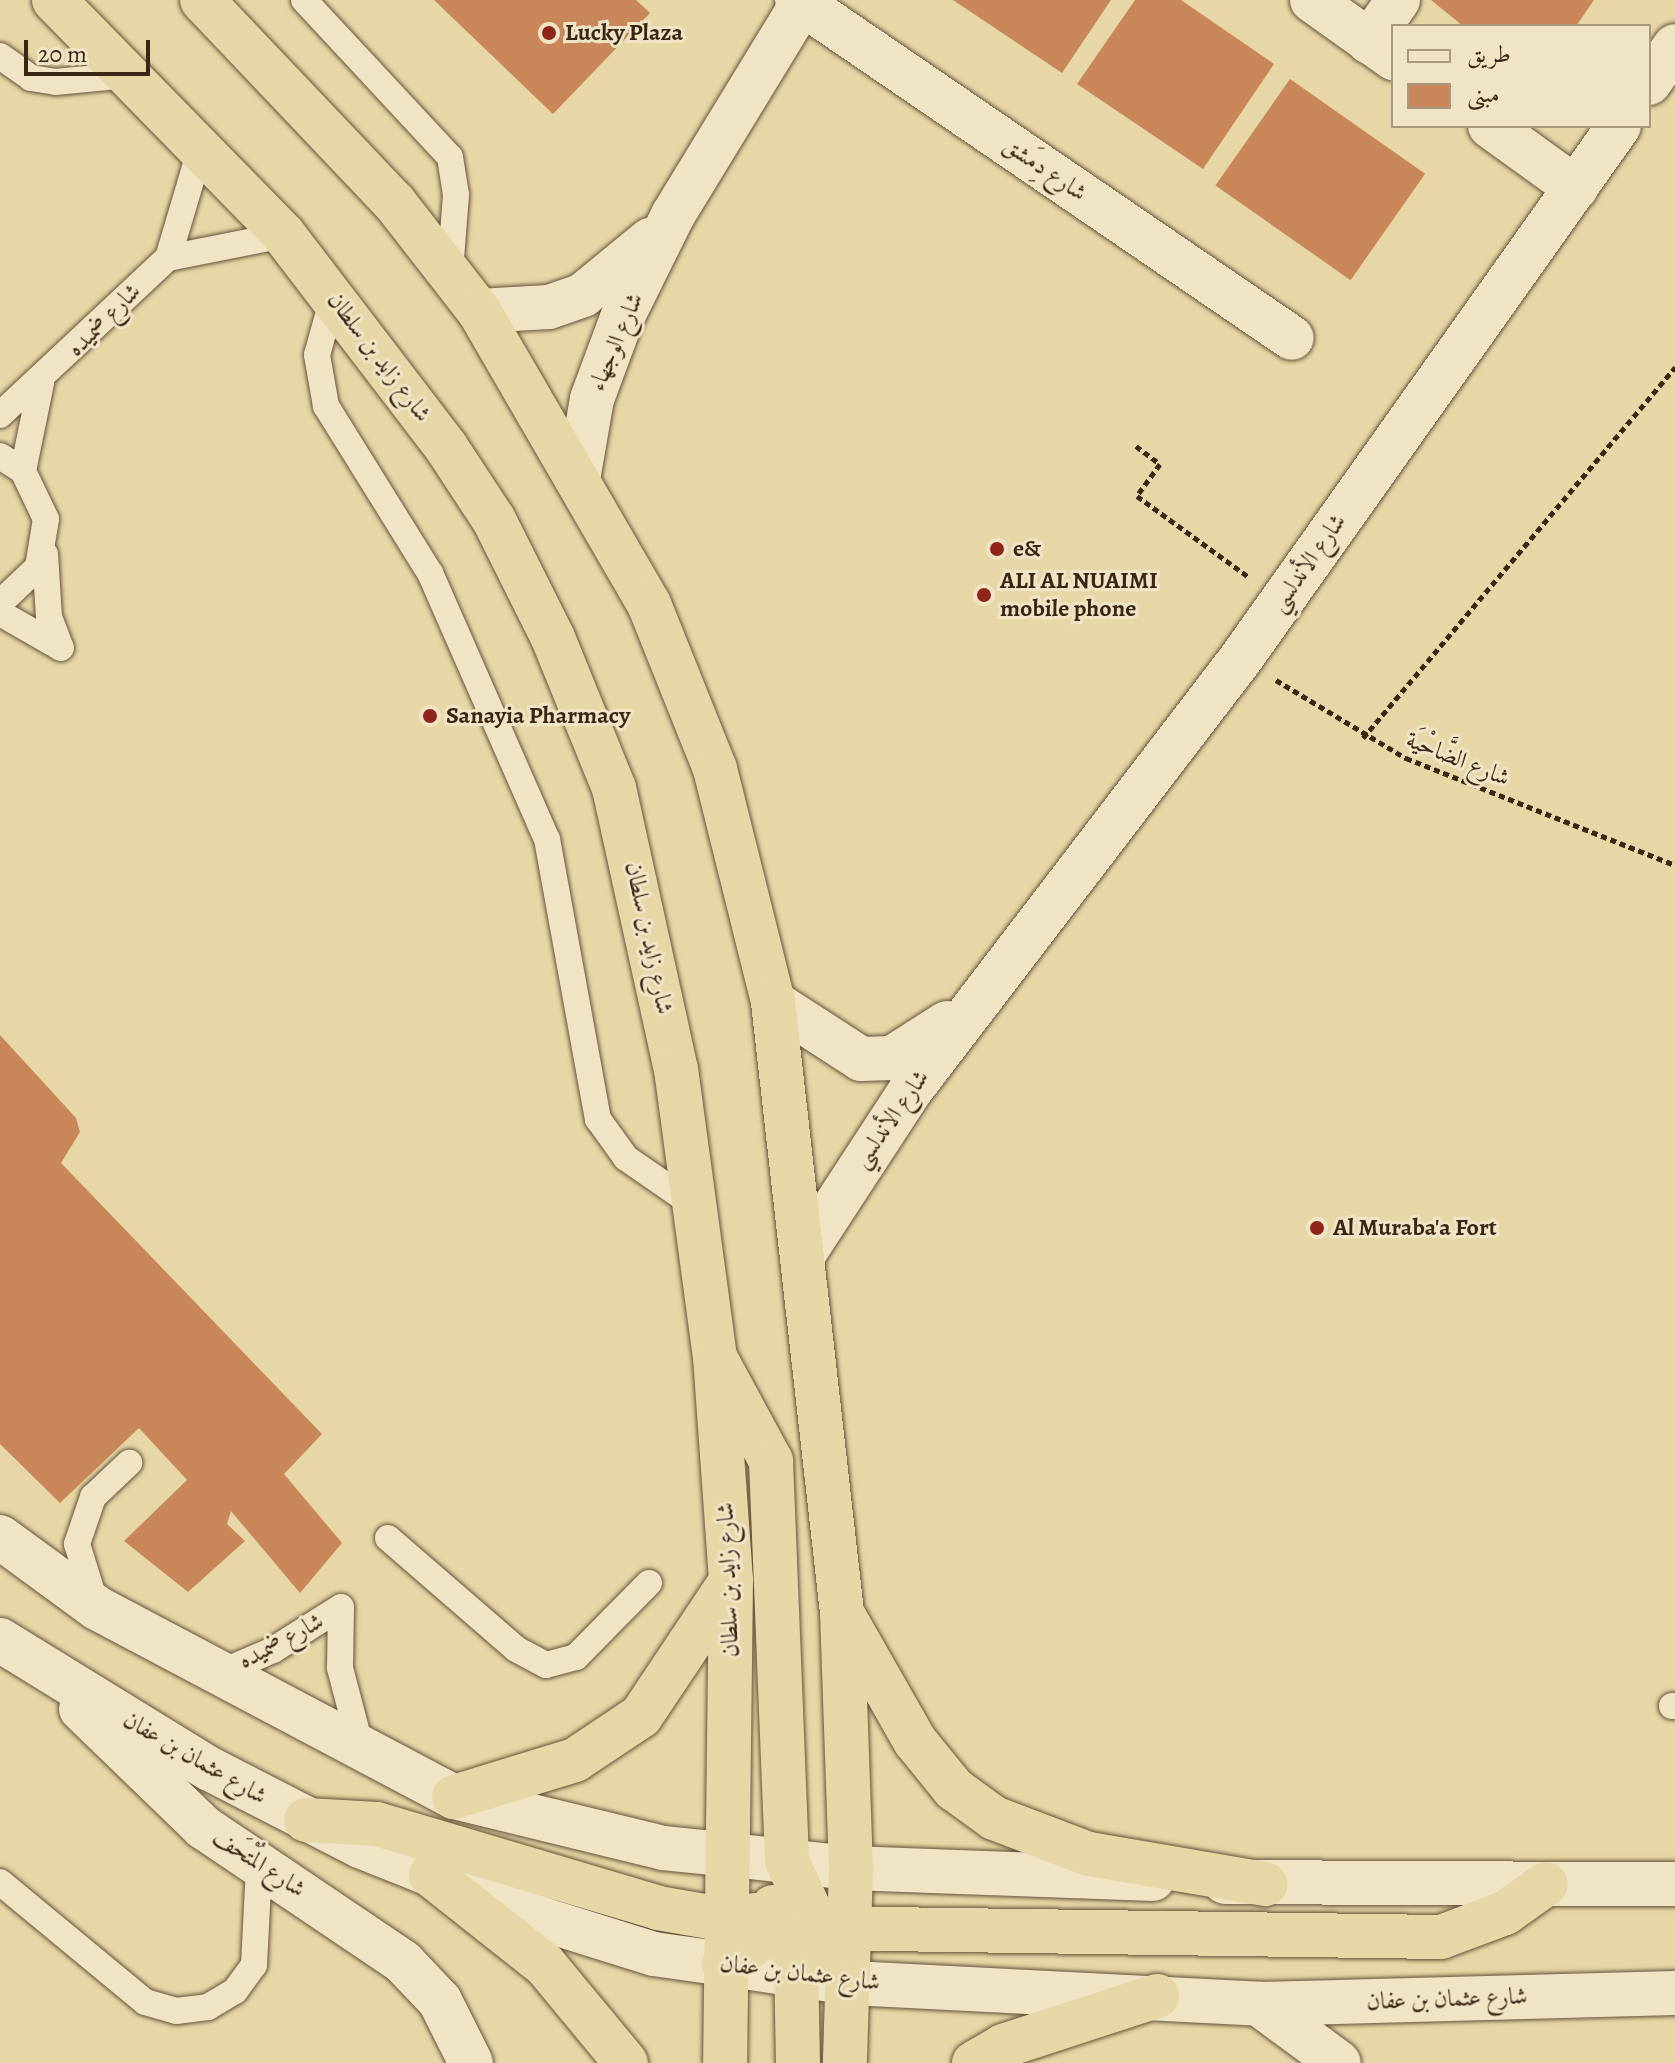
<!DOCTYPE html>
<meta charset="utf-8">
<style>
body{margin:0}
#map{position:relative;width:1675px;height:2063px;overflow:hidden;background:#e7d7a6;font-family:Alegreya,Amiri,serif}
div>[style]{position:absolute}
[style*='--x']{left:calc(var(--x)*1px);top:calc(var(--y)*1px);width:calc(var(--w)*1px);rotate:calc(var(--a)*1deg)}
.building>*{inset:0;background:#c98759;transform-origin:0 0}
.path>*{height:5px;margin-top:-2.5px;transform-origin:0;background:repeating-linear-gradient(90deg,#3b2616 0 6px,transparent 0 10px)}
.roads{filter:drop-shadow(0 0 2px #66523a) drop-shadow(0 0 2px #66523a)}
.lane>*{height:26px;margin:-13px;padding:0 13px;transform-origin:13px;border-radius:13px;background:#efe5c5}
.street>*{height:44px;margin:-22px;padding:0 22px;transform-origin:22px;border-radius:22px;background:#efe5c5}
.secondary>*{height:44px;margin:-22px;padding:0 22px;transform-origin:22px;border-radius:22px;background:#efe5c5}
.highway>*{height:44px;margin:-22px;padding:0 22px;transform-origin:22px;border-radius:22px;background:#e7d7a6}
.dots>*{width:22px;height:22px;translate:-50% -50%;box-sizing:border-box;border:4px solid #efe5c5;border-radius:50%}
span{translate:-50% -50%;white-space:nowrap;text-align:center;line-height:1.15;-webkit-text-stroke:6px #efe5c5;paint-order:stroke}
.poi-label{font-size:24px;color:#3b2616;font-weight:700}
.left{translate:0 -50%;text-align:left}
.street-label{font-size:24px;color:#3b2616}
.legend{position:absolute;left:1391px;top:24px;width:260px;height:104px;box-sizing:border-box;background:#efe5c5;border:2px solid #a7997f;margin:0;padding:10px 14px;list-style:none;font-size:24px;color:#3b2616}
.legend li{display:flex;align-items:center;gap:16px;height:40px}
.legend b{width:40px;border:2px solid #a7997f}
.scale{position:absolute;left:24px;top:40px;width:126px;height:36px;box-sizing:border-box;border:4px solid #3b2616;border-top:0;padding-left:10px;font-size:24px;line-height:28px;white-space:nowrap;color:#3b2616;-webkit-text-stroke:6px #efe5c5;paint-order:stroke}
</style>
<div id="map">
<div class="building">
<div style="clip-path:polygon(434px 0,636px 0,650px 13px,553px 114px)"></div>
<div style="clip-path:polygon(953px 0,1111px 0,1062px 73px)"></div>
<div style="clip-path:polygon(1135px 0,1181px 0,1274px 64px,1203px 169px,1077px 84px)"></div>
<div style="clip-path:polygon(1431px 0,1594px 0,1576px 26px,1463px 26px)"></div>
<div style="left:1290px;top:79px;width:165px;height:130px;rotate:35deg"></div>
<div style="clip-path:polygon(0 1035px,76px 1118px,80px 1132px,61px 1163px,322px 1434px,284px 1474px,342px 1543px,300px 1593px,231px 1511px,227px 1524px,245px 1541px,188px 1592px,124px 1541px,187px 1480px,139px 1428px,60px 1503px,0 1444px)"></div>
</div>
<div class="path">
<div style="--x:1136;--y:446;--w:30;--a:37"></div>
<div style="--x:1160;--y:464;--w:39;--a:126"></div>
<div style="--x:1137;--y:496;--w:138;--a:35.9"></div>
<div style="--x:1276;--y:680;--w:152;--a:31"></div>
<div style="--x:1406;--y:758;--w:289;--a:21.7"></div>
<div style="--x:1363;--y:738;--w:485;--a:-49.9"></div>
</div>
<div class="roads">
<div class="lane">
<div style="--x:304;--y:0;--w:214;--a:47.1"></div>
<div style="--x:450;--y:157;--w:38;--a:81"></div>
<div style="--x:456;--y:195;--w:76;--a:94.5"></div>
<div style="--x:0;--y:56;--w:38;--a:35"></div>
<div style="--x:31;--y:78;--w:24;--a:9"></div>
<div style="--x:55;--y:82;--w:73;--a:-5.5"></div>
<div style="--x:168;--y:258;--w:118;--a:-11.2"></div>
<div style="--x:334;--y:294;--w:63;--a:105.6"></div>
<div style="--x:317;--y:355;--w:52;--a:80"></div>
<div style="--x:326;--y:406;--w:197;--a:58.1"></div>
<div style="--x:430;--y:573;--w:291;--a:66.3"></div>
<div style="--x:547;--y:839;--w:285;--a:79.7"></div>
<div style="--x:598;--y:1119;--w:48;--a:54.3"></div>
<div style="--x:626;--y:1158;--w:86;--a:34.6"></div>
<div style="--x:0;--y:415;--w:230;--a:-43.1"></div>
<div style="--x:168;--y:258;--w:116;--a:-73.4"></div>
<div style="--x:0;--y:456;--w:27;--a:33"></div>
<div style="--x:23;--y:471;--w:53;--a:64.4"></div>
<div style="--x:46;--y:519;--w:49;--a:99.5"></div>
<div style="--x:38;--y:567;--w:52;--a:136.5"></div>
<div style="--x:23;--y:471;--w:90;--a:-78.4"></div>
<div style="--x:45;--y:554;--w:63;--a:86.4"></div>
<div style="--x:49;--y:617;--w:33;--a:69"></div>
<div style="--x:0;--y:613;--w:70;--a:29.8"></div>
<div style="--x:388;--y:1538;--w:169;--a:40.9"></div>
<div style="--x:516;--y:1649;--w:34;--a:28"></div>
<div style="--x:546;--y:1665;--w:31;--a:-15"></div>
<div style="--x:576;--y:1657;--w:104;--a:-45.4"></div>
<div style="--x:96;--y:1605;--w:64;--a:-107.3"></div>
<div style="--x:77;--y:1544;--w:50;--a:-71.2"></div>
<div style="--x:93;--y:1497;--w:50;--a:-43.4"></div>
<div style="--x:341;--y:1607;--w:61;--a:90.9"></div>
<div style="--x:340;--y:1668;--w:87;--a:75.3"></div>
<div style="--x:215;--y:1675;--w:63;--a:-23.3"></div>
<div style="--x:273;--y:1650;--w:80;--a:-32.3"></div>
<div style="--x:1672;--y:1706;--w:3;--a:0"></div>
<div style="--x:0;--y:1882;--w:188;--a:39.6"></div>
<div style="--x:145;--y:2002;--w:32;--a:16"></div>
<div style="--x:176;--y:2011;--w:32;--a:-7"></div>
<div style="--x:208;--y:2007;--w:31;--a:-31"></div>
<div style="--x:235;--y:1991;--w:32;--a:-54"></div>
<div style="--x:254;--y:1965;--w:100;--a:-87.1"></div>
</div>
<div class="street">
<div style="--x:797;--y:0;--w:599;--a:34.33"></div>
<div style="--x:1312;--y:0;--w:100;--a:35.6"></div>
<div style="--x:1369;--y:42;--w:51;--a:-55.4"></div>
<div style="--x:1490;--y:126;--w:106;--a:35.8"></div>
<div style="--x:479;--y:311;--w:70;--a:-3.3"></div>
<div style="--x:549;--y:307;--w:36;--a:-19"></div>
<div style="--x:583;--y:295;--w:87;--a:-39.4"></div>
<div style="--x:579;--y:474;--w:76;--a:-80.2"></div>
<div style="--x:592;--y:399;--w:86;--a:-69.7"></div>
<div style="--x:622;--y:318;--w:115;--a:-63.7"></div>
<div style="--x:673;--y:215;--w:252;--a:-58.6"></div>
<div style="--x:0;--y:1537;--w:120;--a:36.2"></div>
<div style="--x:97;--y:1608;--w:404;--a:27.9"></div>
<div style="--x:454;--y:1797;--w:215;--a:13.7"></div>
<div style="--x:663;--y:1848;--w:68;--a:5.9"></div>
<div style="--x:0;--y:1640;--w:246;--a:31.6"></div>
<div style="--x:210;--y:1769;--w:169;--a:27.2"></div>
<div style="--x:360;--y:1846;--w:199;--a:21.8"></div>
<div style="--x:545;--y:1920;--w:114;--a:17.3"></div>
<div style="--x:654;--y:1954;--w:71;--a:8.1"></div>
<div style="--x:81;--y:1709;--w:170;--a:44"></div>
<div style="--x:203;--y:1827;--w:241;--a:34"></div>
<div style="--x:403;--y:1962;--w:54;--a:46.5"></div>
<div style="--x:440;--y:2001;--w:69;--a:63.4"></div>
</div>
<div class="secondary">
<div style="--x:1649;--y:83;--w:45;--a:-54.9"></div>
<div style="--x:773;--y:1002;--w:105;--a:32.9"></div>
<div style="--x:861;--y:1059;--w:31;--a:-2"></div>
<div style="--x:892;--y:1058;--w:65;--a:-32.5"></div>
<div style="--x:805;--y:1252;--w:192;--a:-56.9"></div>
<div style="--x:910;--y:1091;--w:546;--a:-52.58"></div>
<div style="--x:1242;--y:657;--w:651;--a:-54.63"></div>
<div style="--x:731;--y:1855;--w:121;--a:6.2"></div>
<div style="--x:851;--y:1868;--w:302;--a:2.1"></div>
<div style="--x:1225;--y:1882;--w:450;--a:0.3"></div>
<div style="--x:724;--y:1964;--w:128;--a:8.5"></div>
<div style="--x:851;--y:1983;--w:409;--a:2.9"></div>
<div style="--x:1259;--y:2004;--w:416;--a:-1.5"></div>
<div style="--x:1259;--y:2004;--w:99;--a:36.4"></div>
</div>
<div class="highway">
<div style="--x:54;--y:0;--w:329;--a:45.6"></div>
<div style="--x:284;--y:235;--w:267;--a:52.6"></div>
<div style="--x:446;--y:447;--w:87;--a:56.7"></div>
<div style="--x:494;--y:520;--w:132;--a:63.4"></div>
<div style="--x:553;--y:638;--w:162;--a:67.9"></div>
<div style="--x:614;--y:788;--w:288;--a:77.6"></div>
<div style="--x:676;--y:1069;--w:291;--a:82.3"></div>
<div style="--x:715;--y:1357;--w:225;--a:85.9"></div>
<div style="--x:731;--y:1581;--w:482;--a:90.7"></div>
<div style="--x:202;--y:0;--w:279;--a:46.5"></div>
<div style="--x:394;--y:202;--w:138;--a:52.1"></div>
<div style="--x:479;--y:311;--w:339;--a:59.9"></div>
<div style="--x:649;--y:604;--w:178;--a:68.2"></div>
<div style="--x:715;--y:769;--w:240;--a:76"></div>
<div style="--x:773;--y:1002;--w:614;--a:83.55"></div>
<div style="--x:842;--y:1612;--w:256;--a:88"></div>
<div style="--x:851;--y:1868;--w:195;--a:91.8"></div>
<div style="--x:717;--y:1361;--w:114;--a:61.6"></div>
<div style="--x:771;--y:1461;--w:400;--a:87.7"></div>
<div style="--x:787;--y:1861;--w:100;--a:65.2"></div>
<div style="--x:845;--y:1618;--w:142;--a:60.4"></div>
<div style="--x:915;--y:1741;--w:62;--a:50.9"></div>
<div style="--x:954;--y:1789;--w:49;--a:35.9"></div>
<div style="--x:994;--y:1818;--w:102;--a:20.8"></div>
<div style="--x:1089;--y:1854;--w:179;--a:9.7"></div>
<div style="--x:454;--y:1797;--w:127;--a:-17"></div>
<div style="--x:575;--y:1760;--w:79;--a:-33.7"></div>
<div style="--x:641;--y:1716;--w:162;--a:-56.3"></div>
<div style="--x:306;--y:1820;--w:71;--a:3.2"></div>
<div style="--x:377;--y:1824;--w:293;--a:16.6"></div>
<div style="--x:658;--y:1908;--w:70;--a:9.9"></div>
<div style="--x:727;--y:1920;--w:29;--a:-10"></div>
<div style="--x:431;--y:1875;--w:145;--a:38.3"></div>
<div style="--x:545;--y:1965;--w:127;--a:50.4"></div>
<div style="--x:773;--y:1907;--w:58;--a:66.5"></div>
<div style="--x:796;--y:1960;--w:103;--a:88.9"></div>
<div style="--x:724;--y:1964;--w:48;--a:-34"></div>
<div style="--x:764;--y:1937;--w:50;--a:-10.4"></div>
<div style="--x:813;--y:1928;--w:628;--a:0.82"></div>
<div style="--x:1441;--y:1937;--w:68;--a:-20.6"></div>
<div style="--x:1505;--y:1913;--w:50;--a:-35.3"></div>
<div style="--x:974;--y:2063;--w:34;--a:-30"></div>
<div style="--x:1003;--y:2046;--w:162;--a:-18"></div>
</div>
</div>
<div class="dots">
<div style="left:549px;top:33px;background:#8f2418"></div>
<div style="left:997px;top:549px;background:#8f2418"></div>
<div style="left:984px;top:595px;background:#8f2418"></div>
<div style="left:430px;top:716px;background:#8f2418"></div>
<div style="left:1317px;top:1228px;background:#8f2418"></div>
</div>
<div class="poi-label">
<span class="left" style="left:565px;top:33px">Lucky Plaza</span>
<span class="left" style="left:1013px;top:549px">e&amp;</span>
<span class="left" style="left:1000px;top:595px">ALI AL NUAIMI<br>mobile phone</span>
<span class="left" style="left:446px;top:716px">Sanayia Pharmacy</span>
<span class="left" style="left:1333px;top:1228px">Al Muraba'a Fort</span>
</div>
<div class="street-label">
<span style="left:1045px;top:169px;rotate:34deg">شارع دِمَشق</span>
<span style="left:104px;top:320px;rotate:-45deg">شارع ضميده</span>
<span style="left:616px;top:342px;rotate:-67deg">شارع الوجهاء</span>
<span style="left:379px;top:357px;rotate:53deg">شارع زايد بن سلطان</span>
<span style="left:1308px;top:563px;rotate:-55deg">شارع الأندلسي</span>
<span style="left:1458px;top:759px;rotate:22deg">شارع الضَّاحْيَة</span>
<span style="left:649px;top:938px;rotate:78deg">شارع زايد بن سلطان</span>
<span style="left:891px;top:1119px;rotate:-55deg">شارع الأندلسي</span>
<span style="left:728px;top:1580px;rotate:-92deg">شارع زايد بن سلطان</span>
<span style="left:281px;top:1641px;rotate:-28deg">شارع ضميده</span>
<span style="left:195px;top:1758px;rotate:30deg">شارع عثمان بن عفان</span>
<span style="left:259px;top:1863px;rotate:33deg">شارع المُتْحَف</span>
<span style="left:800px;top:1973px;rotate:7deg">شارع عثمان بن عفان</span>
<span style="left:1447px;top:1999px;rotate:-2deg">شارع عثمان بن عفان</span>
</div>
<ul class="legend">
<li><b style="height:10px;background:#efe5c5"></b>طريق</li>
<li><b style="height:22px;background:#c98759"></b>مبنى</li>
</ul>
<div class="scale">20 m</div>
</div>
